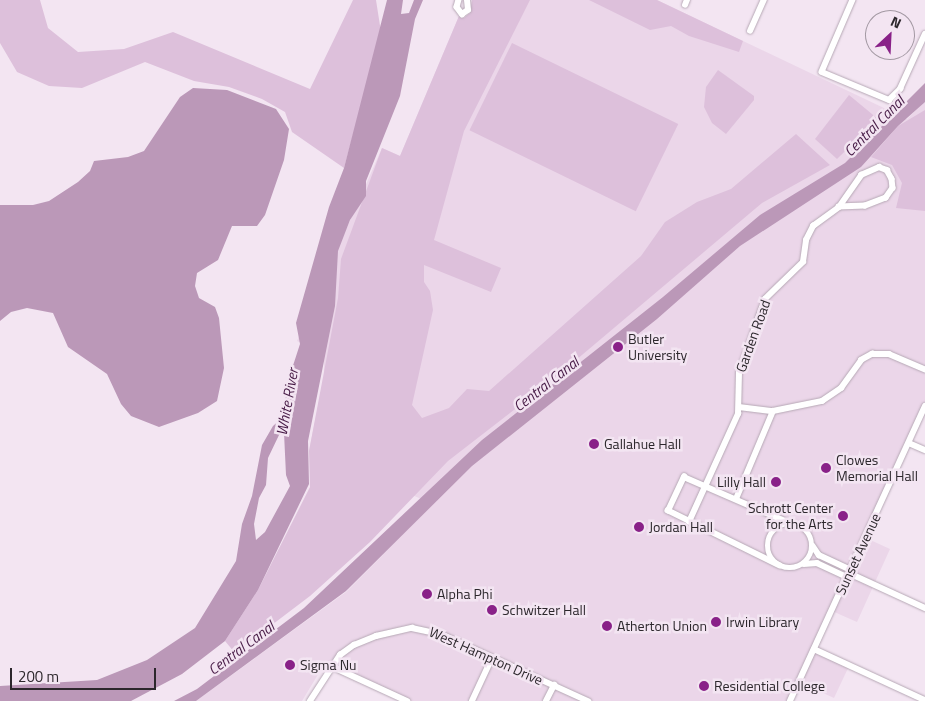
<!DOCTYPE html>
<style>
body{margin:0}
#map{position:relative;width:925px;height:701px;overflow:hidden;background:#f3e5f2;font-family:"Titillium Web",sans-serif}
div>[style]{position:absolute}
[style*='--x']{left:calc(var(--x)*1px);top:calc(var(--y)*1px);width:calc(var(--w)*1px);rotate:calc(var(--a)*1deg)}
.built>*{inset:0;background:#ebd6e9}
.green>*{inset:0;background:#ddc0db;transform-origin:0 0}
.water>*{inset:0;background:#bb98b8}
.roads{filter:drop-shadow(0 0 1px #b6a8b5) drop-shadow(0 0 1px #b6a8b5)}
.minor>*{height:5.5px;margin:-2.75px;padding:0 2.75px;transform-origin:2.75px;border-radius:2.75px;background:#fff}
.minor>.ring{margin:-2.75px;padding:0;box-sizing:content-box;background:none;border:5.5px solid #fff;border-radius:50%}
.dots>*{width:14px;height:14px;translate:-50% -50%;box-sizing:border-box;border:2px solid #f3e5f2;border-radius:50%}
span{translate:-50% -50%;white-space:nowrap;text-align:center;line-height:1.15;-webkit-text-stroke:5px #f3e5f2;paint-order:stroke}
.street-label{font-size:14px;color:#2c272c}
.poi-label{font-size:14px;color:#2c272c}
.left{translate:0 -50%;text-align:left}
.right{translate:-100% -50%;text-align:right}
.water-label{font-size:15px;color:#471b46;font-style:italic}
.north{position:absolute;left:865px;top:10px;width:50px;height:50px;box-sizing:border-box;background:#f3e5f2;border:1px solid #a399a3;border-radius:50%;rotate:25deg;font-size:14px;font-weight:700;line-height:20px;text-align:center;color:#2c272c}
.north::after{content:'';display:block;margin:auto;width:18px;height:22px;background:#892188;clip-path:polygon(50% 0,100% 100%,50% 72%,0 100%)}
.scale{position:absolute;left:10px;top:668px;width:146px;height:22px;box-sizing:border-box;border:2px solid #2c272c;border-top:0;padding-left:6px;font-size:15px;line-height:18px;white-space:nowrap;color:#2c272c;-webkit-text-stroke:4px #f3e5f2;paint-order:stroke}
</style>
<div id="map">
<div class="built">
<div style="clip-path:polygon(472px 0,657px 0,907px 119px,925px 101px,925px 416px,921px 415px,866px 538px,890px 549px,857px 622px,832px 611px,814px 649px,849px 666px,834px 698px,799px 682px,790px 701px,409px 701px,325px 663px,302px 701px,196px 701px,346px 592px,433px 504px,309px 451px,324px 376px,324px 353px,297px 341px,382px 148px,400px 156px,459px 16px,464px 18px,470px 13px)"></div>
</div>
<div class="green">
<div style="clip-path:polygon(0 0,40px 0,48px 28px,78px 52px,124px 49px,173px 32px,310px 89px,353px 0,376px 0,381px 32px,344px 168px,292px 132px,285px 112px,262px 99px,229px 87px,194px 81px,145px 62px,82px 88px,49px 86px,17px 72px,0 43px)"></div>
<div style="clip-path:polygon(472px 0,530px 0,464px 131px,434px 240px,501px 268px,491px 292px,424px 265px,424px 282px,430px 291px,433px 310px,412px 405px,422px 418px,449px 408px,467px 389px,489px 391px,641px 256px,665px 222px,697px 202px,731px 189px,796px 134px,830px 165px,762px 203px,550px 382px,448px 461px,370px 542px,310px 596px,235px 653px,225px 641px,258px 590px,310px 487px,309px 451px,338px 298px,341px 259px,382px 148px,400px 156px,459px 16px,464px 18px,470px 13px)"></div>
<div style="clip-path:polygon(589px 0,657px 0,743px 41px,739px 52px,689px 36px,671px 26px,650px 30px)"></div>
<div style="left:512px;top:43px;width:185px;height:97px;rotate:26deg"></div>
<div style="clip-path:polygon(718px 70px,754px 96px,754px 100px,726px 134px,712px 123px,704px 107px,706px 87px)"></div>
<div style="clip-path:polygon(849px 95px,878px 119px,837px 159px,815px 139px)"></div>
<div style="clip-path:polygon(925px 110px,925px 211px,896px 208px,902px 183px,892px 165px,871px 157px,898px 126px)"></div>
</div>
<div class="water">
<div style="clip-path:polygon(evenodd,387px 0,403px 0,401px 14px,409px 13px,414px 0,423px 0,415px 19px,400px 96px,366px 181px,366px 196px,350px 220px,338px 251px,335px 306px,308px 441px,309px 484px,258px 590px,225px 641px,182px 674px,131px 701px,0 701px,0 686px,97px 680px,147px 660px,195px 628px,236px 561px,242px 524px,252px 496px,262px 445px,273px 426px,283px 417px,288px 381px,300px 344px,296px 323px,329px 207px,344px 168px,387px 0,284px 433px,286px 475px,290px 486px,265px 532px,256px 540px,254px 524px,259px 498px,266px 485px,268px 458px,279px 435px,284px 433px)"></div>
<div style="clip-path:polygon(925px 83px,925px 102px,898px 126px,861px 167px,740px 246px,657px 319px,472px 466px,346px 591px,196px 701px,174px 701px,197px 689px,304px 608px,482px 440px,663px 297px,760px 215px,845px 163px)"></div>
<div style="clip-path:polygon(193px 88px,227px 90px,276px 109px,289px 129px,284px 160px,265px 215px,257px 226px,232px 226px,218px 260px,197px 273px,195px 286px,199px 298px,215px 307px,219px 318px,224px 368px,217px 401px,198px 413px,159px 427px,131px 416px,121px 404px,107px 374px,68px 347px,53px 313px,27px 308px,11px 312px,0 321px,0 205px,33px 205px,49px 201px,78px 182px,90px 171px,94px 161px,128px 157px,144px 151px,180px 97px)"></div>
</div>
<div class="roads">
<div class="minor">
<div style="--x:459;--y:0;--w:7;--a:106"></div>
<div style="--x:457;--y:7;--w:9;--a:54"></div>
<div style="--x:462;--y:14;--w:7;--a:-34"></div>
<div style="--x:468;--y:10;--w:10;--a:-96"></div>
<div style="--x:853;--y:0;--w:78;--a:113.3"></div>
<div style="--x:822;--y:72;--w:73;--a:22.7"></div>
<div style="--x:889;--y:100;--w:16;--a:-45"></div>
<div style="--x:900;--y:89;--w:60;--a:-65.6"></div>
<div style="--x:685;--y:5;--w:5;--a:-68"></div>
<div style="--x:750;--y:31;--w:34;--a:-66"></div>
<div style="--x:879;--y:167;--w:9;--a:21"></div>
<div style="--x:887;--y:170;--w:10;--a:61"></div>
<div style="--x:892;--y:179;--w:9;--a:84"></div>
<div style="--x:893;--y:188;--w:12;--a:125"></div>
<div style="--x:886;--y:198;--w:22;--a:159"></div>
<div style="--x:865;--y:206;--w:26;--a:178"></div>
<div style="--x:839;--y:207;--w:39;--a:-55"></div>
<div style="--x:861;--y:175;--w:20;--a:-24"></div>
<div style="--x:739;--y:407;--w:34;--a:7"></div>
<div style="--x:773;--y:411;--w:50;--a:-11.5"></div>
<div style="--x:822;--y:401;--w:23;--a:-34"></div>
<div style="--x:841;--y:388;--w:34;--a:-54"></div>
<div style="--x:861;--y:360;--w:13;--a:-29"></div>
<div style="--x:872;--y:354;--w:17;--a:0"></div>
<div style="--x:889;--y:354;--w:39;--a:23"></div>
<div style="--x:909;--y:443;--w:17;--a:24"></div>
<div style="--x:736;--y:499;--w:95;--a:-67.2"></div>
<div style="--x:689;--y:522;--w:119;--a:-65.6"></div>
<div style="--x:738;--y:414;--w:41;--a:-88.6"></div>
<div style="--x:739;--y:373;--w:78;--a:-70.6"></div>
<div style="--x:765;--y:299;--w:53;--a:-44.2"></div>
<div style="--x:803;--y:262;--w:22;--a:-82"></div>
<div style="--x:806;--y:240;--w:16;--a:-63"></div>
<div style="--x:813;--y:226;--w:32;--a:-36"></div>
<div class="ring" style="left:768px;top:524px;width:38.5px;height:38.5px"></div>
<div style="--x:813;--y:546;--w:11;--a:56"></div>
<div style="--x:819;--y:555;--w:35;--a:25"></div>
<div style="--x:804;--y:564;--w:13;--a:-4"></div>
<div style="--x:817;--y:563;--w:33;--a:25"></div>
<div style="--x:780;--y:566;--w:125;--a:-153.8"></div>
<div style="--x:668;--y:511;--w:38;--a:-65"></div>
<div style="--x:684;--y:477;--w:118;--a:23.5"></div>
<div style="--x:849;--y:573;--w:84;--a:24.7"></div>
<div style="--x:814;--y:649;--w:122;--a:24.7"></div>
<div style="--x:331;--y:666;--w:84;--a:24.7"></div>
<div style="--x:310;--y:701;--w:55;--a:-56.9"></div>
<div style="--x:340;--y:655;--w:17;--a:-36"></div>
<div style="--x:354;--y:645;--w:24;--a:-22"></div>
<div style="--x:376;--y:636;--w:37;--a:-13"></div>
<div style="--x:412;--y:628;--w:30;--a:12"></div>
<div style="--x:441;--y:634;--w:162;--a:24.5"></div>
<div style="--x:472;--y:701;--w:47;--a:-65.1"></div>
<div style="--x:546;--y:701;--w:18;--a:-63"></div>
<div style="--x:790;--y:701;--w:324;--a:-65.4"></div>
</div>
</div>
<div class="dots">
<div style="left:618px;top:347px;background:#892188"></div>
<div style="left:594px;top:444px;background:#892188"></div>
<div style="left:826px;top:468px;background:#892188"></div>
<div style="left:776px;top:482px;background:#892188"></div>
<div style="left:843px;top:516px;background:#892188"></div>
<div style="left:639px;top:527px;background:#892188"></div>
<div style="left:427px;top:594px;background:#892188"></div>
<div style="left:492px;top:610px;background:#892188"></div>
<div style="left:716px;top:622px;background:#892188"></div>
<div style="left:607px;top:626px;background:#892188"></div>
<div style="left:290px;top:665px;background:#892188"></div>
<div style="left:704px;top:686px;background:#892188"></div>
</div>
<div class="street-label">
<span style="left:753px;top:336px;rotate:-70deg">Garden Road</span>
<span style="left:858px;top:554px;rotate:-65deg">Sunset Avenue</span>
<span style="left:486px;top:656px;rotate:24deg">West Hampton Drive</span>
</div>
<div class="poi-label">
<span class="left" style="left:628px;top:347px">Butler<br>University</span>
<span class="left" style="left:604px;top:444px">Gallahue Hall</span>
<span class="left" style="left:836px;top:468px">Clowes<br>Memorial Hall</span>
<span class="right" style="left:766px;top:482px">Lilly Hall</span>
<span class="right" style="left:833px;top:516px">Schrott Center<br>for the Arts</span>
<span class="left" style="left:649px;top:527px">Jordan Hall</span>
<span class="left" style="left:437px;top:594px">Alpha Phi</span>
<span class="left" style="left:502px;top:610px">Schwitzer Hall</span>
<span class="left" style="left:726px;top:622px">Irwin Library</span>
<span class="left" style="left:617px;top:626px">Atherton Union</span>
<span class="left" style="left:300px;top:665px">Sigma Nu</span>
<span class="left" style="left:714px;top:686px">Residential College</span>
</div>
<div class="water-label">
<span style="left:874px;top:126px;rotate:-45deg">Central Canal</span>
<span style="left:546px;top:384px;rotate:-38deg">Central Canal</span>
<span style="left:287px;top:402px;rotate:-80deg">White River</span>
<span style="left:241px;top:648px;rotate:-37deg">Central Canal</span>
</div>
<div class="north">N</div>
<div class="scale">200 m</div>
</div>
